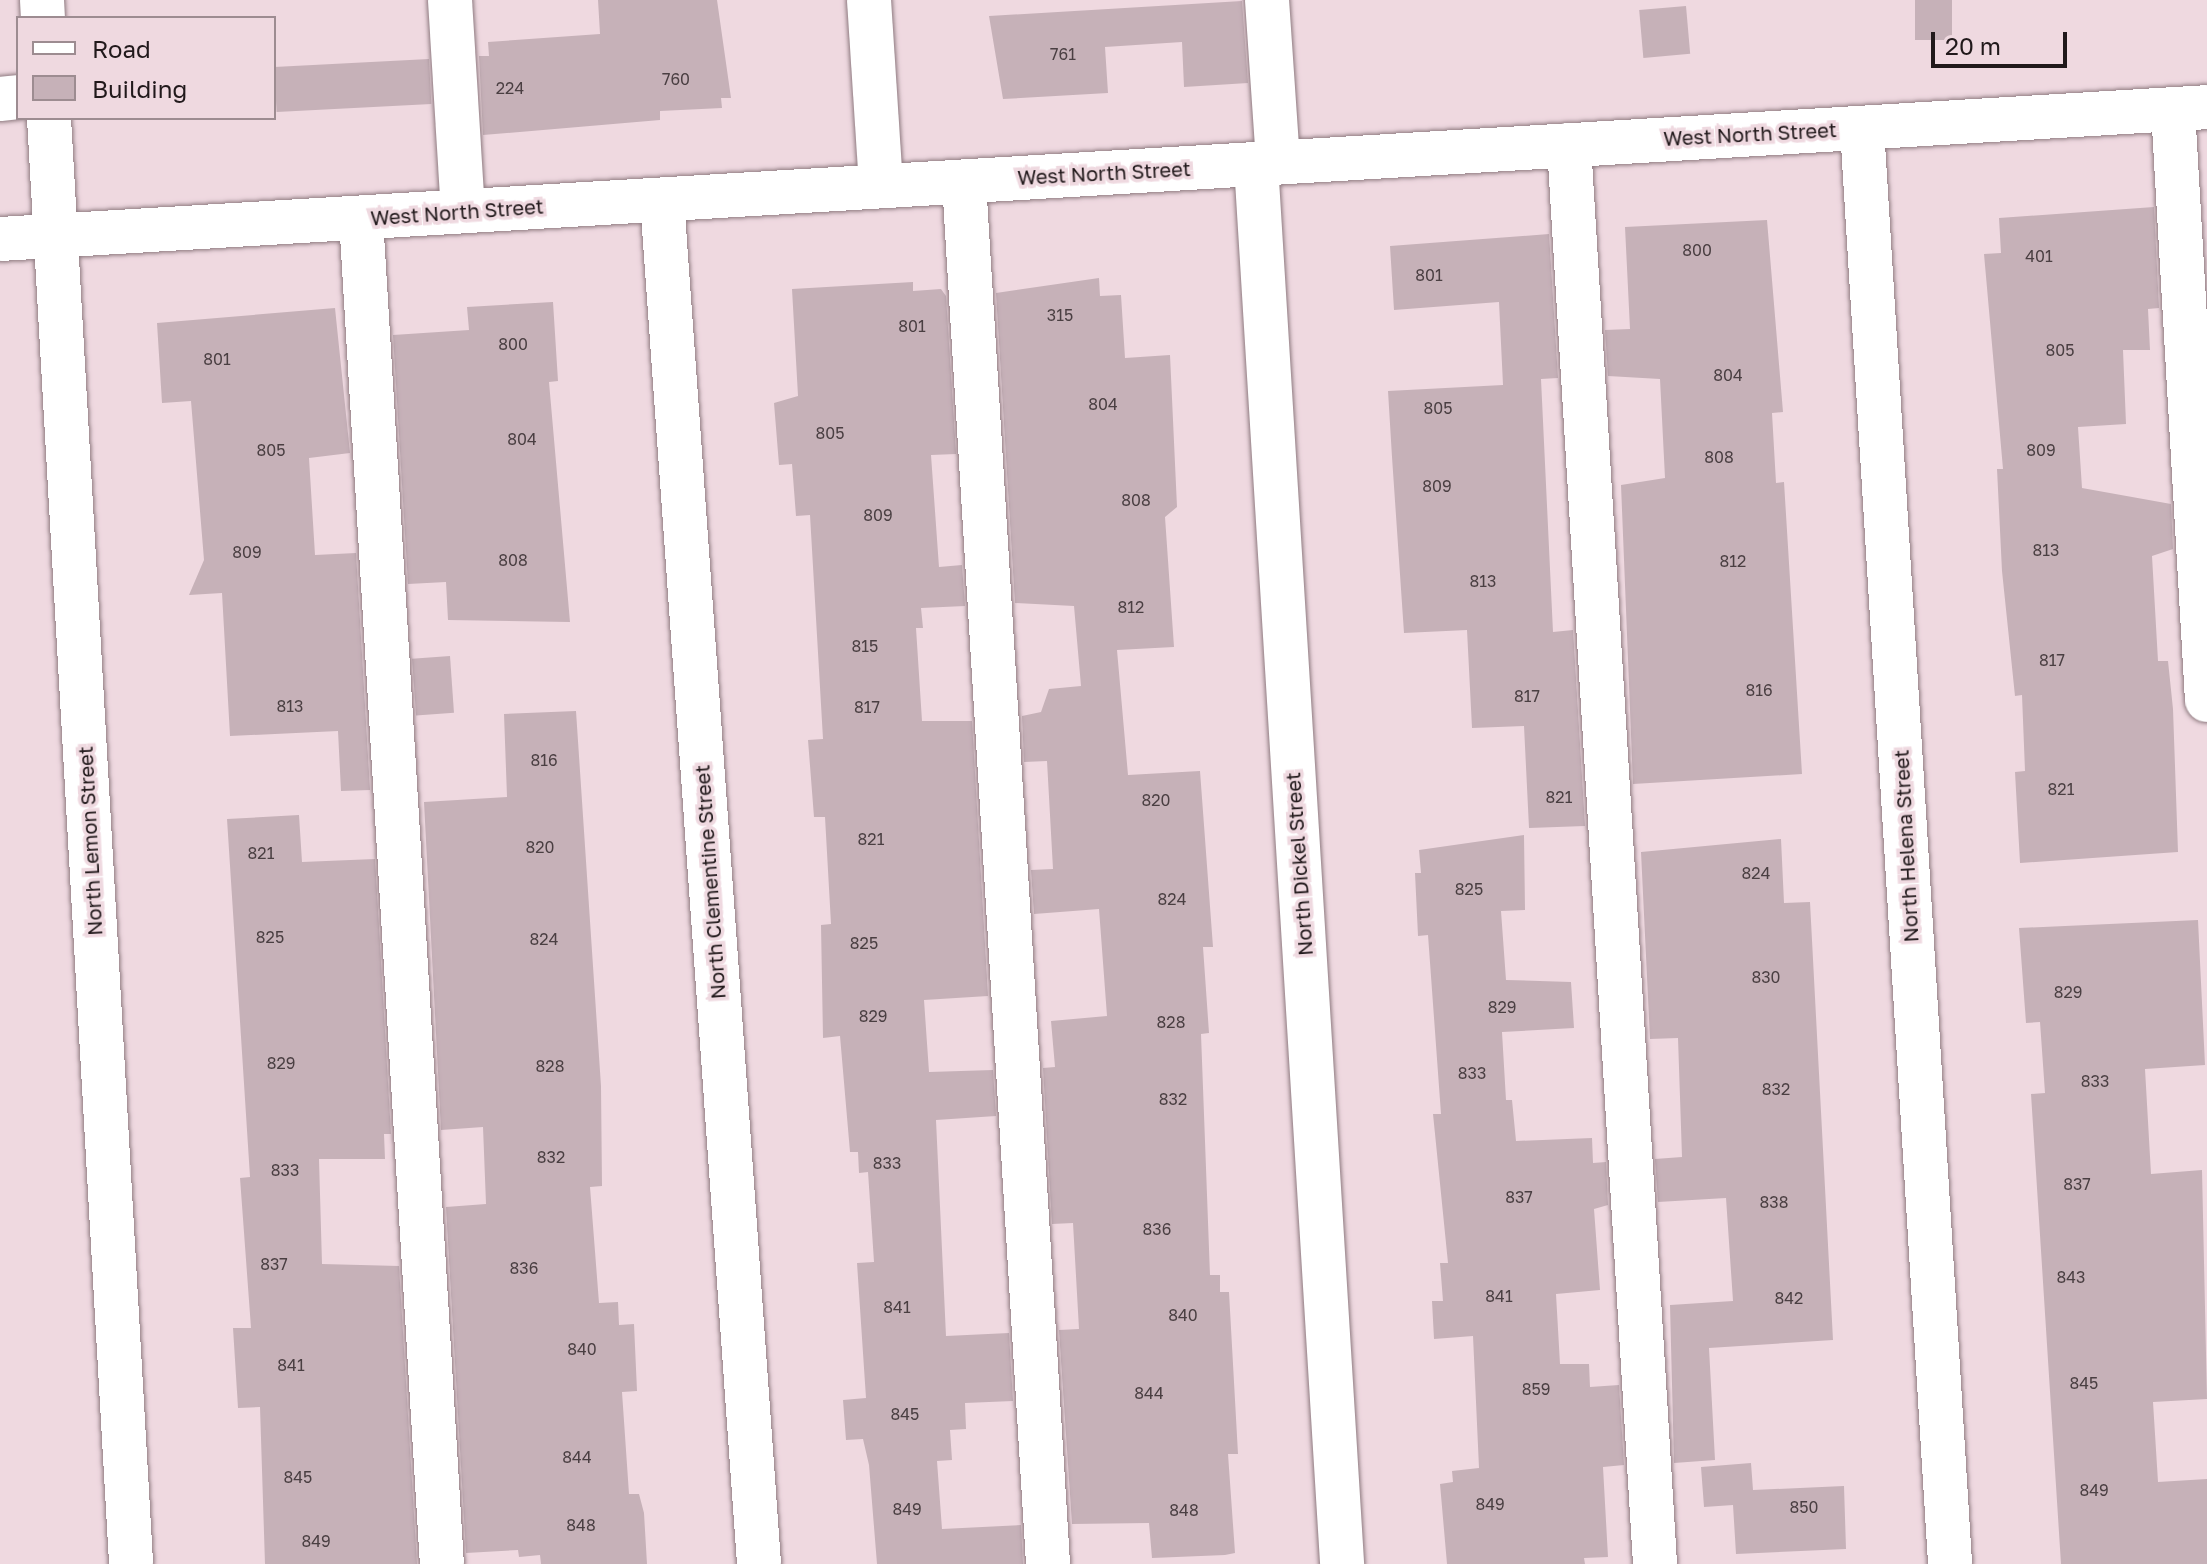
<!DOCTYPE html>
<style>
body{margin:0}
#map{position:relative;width:2207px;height:1564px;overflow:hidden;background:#efd9e0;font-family:"Golos Text",sans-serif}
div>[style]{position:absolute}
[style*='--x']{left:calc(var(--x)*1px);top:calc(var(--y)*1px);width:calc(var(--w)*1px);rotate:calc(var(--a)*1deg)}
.building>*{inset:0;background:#c6b1b8;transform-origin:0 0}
.roads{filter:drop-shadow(0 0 2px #8f7b81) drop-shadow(0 0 2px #8f7b81)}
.minor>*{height:44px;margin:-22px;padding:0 22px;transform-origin:22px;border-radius:22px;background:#fff}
span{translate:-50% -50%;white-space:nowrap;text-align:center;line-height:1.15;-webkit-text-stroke:7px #efd9e0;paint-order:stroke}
.number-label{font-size:16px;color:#4a3f42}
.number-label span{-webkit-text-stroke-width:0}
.street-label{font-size:20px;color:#21191b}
.legend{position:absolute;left:16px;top:16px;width:260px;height:104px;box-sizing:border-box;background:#efd9e0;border:2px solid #9d8c91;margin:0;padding:10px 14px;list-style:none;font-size:24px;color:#21191b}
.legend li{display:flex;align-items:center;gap:16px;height:40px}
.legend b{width:40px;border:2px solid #9d8c91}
.scale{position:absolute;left:1931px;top:32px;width:136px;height:36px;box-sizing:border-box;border:4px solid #21191b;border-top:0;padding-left:10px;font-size:24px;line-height:28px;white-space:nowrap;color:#21191b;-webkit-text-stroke:6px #efd9e0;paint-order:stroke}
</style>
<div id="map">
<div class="building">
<div style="clip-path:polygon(598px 0,717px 0,731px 98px,721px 98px,722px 108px,660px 111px,660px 120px,483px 135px,479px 56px,489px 56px,488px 42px,600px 34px)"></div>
<div style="left:1915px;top:0;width:37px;height:40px"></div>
<div style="clip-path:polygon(1242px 1px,1248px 83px,1184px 87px,1182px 42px,1105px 47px,1108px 93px,1003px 99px,989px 16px)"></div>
<div style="left:1686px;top:6px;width:48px;height:47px;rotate:85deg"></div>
<div style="left:429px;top:59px;width:45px;height:155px;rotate:87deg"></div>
<div style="clip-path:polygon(2154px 207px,2159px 308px,2148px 309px,2150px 350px,2123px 350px,2126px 424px,2078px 427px,2082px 488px,2171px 504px,2173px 549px,2152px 556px,2158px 661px,2168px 661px,2173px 709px,2178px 852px,2020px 863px,2015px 772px,2025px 771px,2022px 695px,2015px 696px,2002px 571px,1997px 469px,2003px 469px,1984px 254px,2001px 253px,1999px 218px)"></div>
<div style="clip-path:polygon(1767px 220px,1783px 412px,1772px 413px,1776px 483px,1784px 482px,1802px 774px,1633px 784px,1621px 485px,1665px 478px,1660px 379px,1608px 376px,1605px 330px,1630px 329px,1625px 227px)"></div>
<div style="clip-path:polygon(1549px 234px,1558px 378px,1541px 379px,1553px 632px,1573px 630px,1585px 826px,1529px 828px,1524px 726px,1472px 728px,1467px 630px,1404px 633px,1392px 457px,1388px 391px,1503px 385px,1499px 302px,1394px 310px,1390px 246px)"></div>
<div style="clip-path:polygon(1099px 278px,1100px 296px,1121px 295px,1125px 358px,1170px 355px,1177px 507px,1165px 517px,1174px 647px,1117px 650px,1128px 775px,1200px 771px,1213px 947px,1203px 947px,1209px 1033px,1201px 1034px,1210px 1275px,1220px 1275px,1220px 1292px,1229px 1292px,1238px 1454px,1228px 1454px,1235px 1553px,1225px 1555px,1152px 1558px,1149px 1523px,1072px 1524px,1059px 1330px,1079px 1329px,1073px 1223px,1052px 1224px,1043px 1068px,1055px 1067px,1051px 1021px,1107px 1016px,1099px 909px,1034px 914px,1031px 870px,1053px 869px,1047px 761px,1024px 762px,1022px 716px,1041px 712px,1049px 689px,1081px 686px,1074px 606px,1015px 603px,996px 293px)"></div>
<div style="clip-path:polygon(913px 282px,913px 291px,941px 289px,946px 296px,956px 454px,931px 455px,939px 567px,962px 565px,965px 606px,921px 608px,923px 628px,916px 628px,922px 721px,972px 721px,988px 996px,924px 1000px,929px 1072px,993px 1070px,996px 1116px,936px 1120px,946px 1336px,1009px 1333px,1013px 1401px,965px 1403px,966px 1429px,950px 1430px,952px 1460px,937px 1461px,942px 1529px,1021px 1525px,1023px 1564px,877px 1564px,869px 1465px,863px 1439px,846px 1440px,843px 1400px,866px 1398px,857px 1263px,874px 1262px,868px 1172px,859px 1173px,858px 1152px,850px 1152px,840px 1036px,823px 1038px,821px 925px,831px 924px,825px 817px,814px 817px,808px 740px,823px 739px,810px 515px,796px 516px,792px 464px,779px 465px,774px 403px,798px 396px,792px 289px)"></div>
<div style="clip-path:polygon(553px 302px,558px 381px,549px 382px,570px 622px,448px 620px,446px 582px,408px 584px,393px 335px,469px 330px,467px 307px)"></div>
<div style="clip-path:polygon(335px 308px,350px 453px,309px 458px,315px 555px,356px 553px,370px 790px,341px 791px,338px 731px,230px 736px,222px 593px,189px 595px,204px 560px,191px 401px,162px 403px,157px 323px)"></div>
<div style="left:450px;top:656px;width:57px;height:38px;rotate:86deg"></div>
<div style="clip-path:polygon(576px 711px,601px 1086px,602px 1186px,590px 1187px,599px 1303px,618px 1302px,619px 1325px,634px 1324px,637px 1391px,622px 1392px,629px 1494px,639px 1494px,644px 1513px,647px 1564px,541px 1564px,540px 1555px,519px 1557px,518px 1550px,466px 1553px,446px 1207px,486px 1204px,483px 1127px,441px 1130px,424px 802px,507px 797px,504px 714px)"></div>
<div style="clip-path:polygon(299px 815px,302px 862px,375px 859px,391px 1134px,384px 1134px,385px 1159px,319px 1159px,322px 1264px,399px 1266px,417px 1564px,265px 1564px,260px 1407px,238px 1408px,233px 1328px,251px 1328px,240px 1178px,250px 1177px,227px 819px)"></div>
<div style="clip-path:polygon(1524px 835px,1525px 910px,1501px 911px,1506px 980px,1571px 982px,1574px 1028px,1502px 1032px,1506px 1100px,1512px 1100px,1516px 1141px,1592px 1138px,1593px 1163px,1606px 1162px,1608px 1205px,1594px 1209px,1600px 1290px,1556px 1294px,1560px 1364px,1589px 1364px,1590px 1387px,1619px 1385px,1624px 1465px,1603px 1467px,1608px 1557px,1584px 1558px,1585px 1564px,1447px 1564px,1440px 1484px,1453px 1482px,1452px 1471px,1479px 1468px,1473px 1336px,1434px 1339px,1432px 1301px,1443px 1301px,1440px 1263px,1448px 1263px,1433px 1114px,1441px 1114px,1428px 935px,1418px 936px,1415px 873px,1421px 873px,1419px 850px)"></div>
<div style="clip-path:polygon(1781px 839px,1784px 903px,1810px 902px,1833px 1340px,1709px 1348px,1715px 1460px,1674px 1463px,1670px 1305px,1733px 1301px,1726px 1198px,1658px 1202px,1655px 1159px,1682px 1157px,1678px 1038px,1650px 1039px,1641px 852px)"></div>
<div style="clip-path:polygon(2198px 920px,2205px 1065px,2145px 1069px,2151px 1174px,2202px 1170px,2207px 1399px,2153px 1402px,2158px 1482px,2207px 1479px,2207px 1564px,2061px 1564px,2031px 1094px,2045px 1093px,2040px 1022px,2026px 1023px,2019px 928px)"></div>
<div style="clip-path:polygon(1751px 1463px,1753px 1490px,1844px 1486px,1846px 1549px,1736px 1554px,1733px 1505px,1704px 1507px,1701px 1467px)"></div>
</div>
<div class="roads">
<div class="minor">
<div style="--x:42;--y:0;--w:18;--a:87"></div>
<div style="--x:450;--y:0;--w:211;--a:86.5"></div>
<div style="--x:869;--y:0;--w:186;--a:86.3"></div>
<div style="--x:1267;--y:0;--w:163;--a:86.1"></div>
<div style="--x:0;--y:99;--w:18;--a:-6"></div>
<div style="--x:2173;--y:109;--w:592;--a:86.71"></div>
<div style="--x:49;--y:118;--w:1448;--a:86.75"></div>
<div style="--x:1862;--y:128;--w:1439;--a:86.49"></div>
<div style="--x:1569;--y:145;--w:1422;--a:86.53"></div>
<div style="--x:1256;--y:164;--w:1403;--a:86.48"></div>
<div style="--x:964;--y:182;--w:1385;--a:86.52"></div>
<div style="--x:662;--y:200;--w:1367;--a:85.93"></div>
<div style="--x:361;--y:218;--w:1348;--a:86.56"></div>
<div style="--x:0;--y:239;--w:2211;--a:-3.42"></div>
</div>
</div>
<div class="number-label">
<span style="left:1063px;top:54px">761</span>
<span style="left:676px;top:79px">760</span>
<span style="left:510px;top:88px">224</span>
<span style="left:1697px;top:250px">800</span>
<span style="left:2039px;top:256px">401</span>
<span style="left:1429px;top:275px">801</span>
<span style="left:1060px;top:315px">315</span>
<span style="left:912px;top:326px">801</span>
<span style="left:513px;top:344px">800</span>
<span style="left:2060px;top:350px">805</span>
<span style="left:217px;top:359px">801</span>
<span style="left:1728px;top:375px">804</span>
<span style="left:1103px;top:404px">804</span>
<span style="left:1438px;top:408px">805</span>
<span style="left:830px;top:433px">805</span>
<span style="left:522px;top:439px">804</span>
<span style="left:271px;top:450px">805</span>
<span style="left:2041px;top:450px">809</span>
<span style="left:1719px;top:457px">808</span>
<span style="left:1437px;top:486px">809</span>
<span style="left:1136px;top:500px">808</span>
<span style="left:878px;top:515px">809</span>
<span style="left:2046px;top:550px">813</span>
<span style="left:247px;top:552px">809</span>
<span style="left:513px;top:560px">808</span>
<span style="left:1733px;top:561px">812</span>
<span style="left:1483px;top:581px">813</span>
<span style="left:1131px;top:607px">812</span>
<span style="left:865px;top:646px">815</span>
<span style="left:2052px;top:660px">817</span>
<span style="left:1759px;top:690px">816</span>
<span style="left:1527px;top:696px">817</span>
<span style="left:290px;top:706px">813</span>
<span style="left:867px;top:707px">817</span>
<span style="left:544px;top:760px">816</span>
<span style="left:2061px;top:789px">821</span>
<span style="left:1559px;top:797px">821</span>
<span style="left:1156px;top:800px">820</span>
<span style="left:871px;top:839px">821</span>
<span style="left:540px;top:847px">820</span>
<span style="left:261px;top:853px">821</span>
<span style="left:1756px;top:873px">824</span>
<span style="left:1469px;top:889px">825</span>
<span style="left:1172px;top:899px">824</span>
<span style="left:270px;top:937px">825</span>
<span style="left:544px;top:939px">824</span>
<span style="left:864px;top:943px">825</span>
<span style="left:1766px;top:977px">830</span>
<span style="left:2068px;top:992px">829</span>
<span style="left:1502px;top:1007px">829</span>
<span style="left:873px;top:1016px">829</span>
<span style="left:1171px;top:1022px">828</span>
<span style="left:281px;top:1063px">829</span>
<span style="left:550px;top:1066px">828</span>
<span style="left:1472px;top:1073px">833</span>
<span style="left:2095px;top:1081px">833</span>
<span style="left:1776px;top:1089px">832</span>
<span style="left:1173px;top:1099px">832</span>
<span style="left:551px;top:1157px">832</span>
<span style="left:887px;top:1163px">833</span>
<span style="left:285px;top:1170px">833</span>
<span style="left:2077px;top:1184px">837</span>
<span style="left:1519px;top:1197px">837</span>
<span style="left:1774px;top:1202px">838</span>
<span style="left:1157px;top:1229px">836</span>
<span style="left:274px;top:1264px">837</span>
<span style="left:524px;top:1268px">836</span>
<span style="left:2071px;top:1277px">843</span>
<span style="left:1499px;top:1296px">841</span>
<span style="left:1789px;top:1298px">842</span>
<span style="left:897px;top:1307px">841</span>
<span style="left:1183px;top:1315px">840</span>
<span style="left:582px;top:1349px">840</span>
<span style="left:291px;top:1365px">841</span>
<span style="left:2084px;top:1383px">845</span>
<span style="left:1536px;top:1389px">859</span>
<span style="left:1149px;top:1393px">844</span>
<span style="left:905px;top:1414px">845</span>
<span style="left:577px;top:1457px">844</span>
<span style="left:298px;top:1477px">845</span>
<span style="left:2094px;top:1490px">849</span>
<span style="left:1490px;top:1504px">849</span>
<span style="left:1804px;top:1507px">850</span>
<span style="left:907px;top:1509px">849</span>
<span style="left:1184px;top:1510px">848</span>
<span style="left:581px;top:1525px">848</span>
<span style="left:316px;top:1541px">849</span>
</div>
<div class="street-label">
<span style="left:1750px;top:134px;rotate:-3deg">West North Street</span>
<span style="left:1104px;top:173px;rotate:-3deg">West North Street</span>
<span style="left:457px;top:212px;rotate:-4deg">West North Street</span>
<span style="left:90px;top:841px;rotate:-93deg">North Lemon Street</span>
<span style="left:1906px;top:846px;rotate:-93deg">North Helena Street</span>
<span style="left:1299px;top:864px;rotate:-94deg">North Dickel Street</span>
<span style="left:710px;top:882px;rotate:-94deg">North Clementine Street</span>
</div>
<ul class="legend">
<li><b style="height:10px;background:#fff"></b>Road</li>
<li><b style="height:22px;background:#c6b1b8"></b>Building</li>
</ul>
<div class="scale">20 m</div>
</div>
